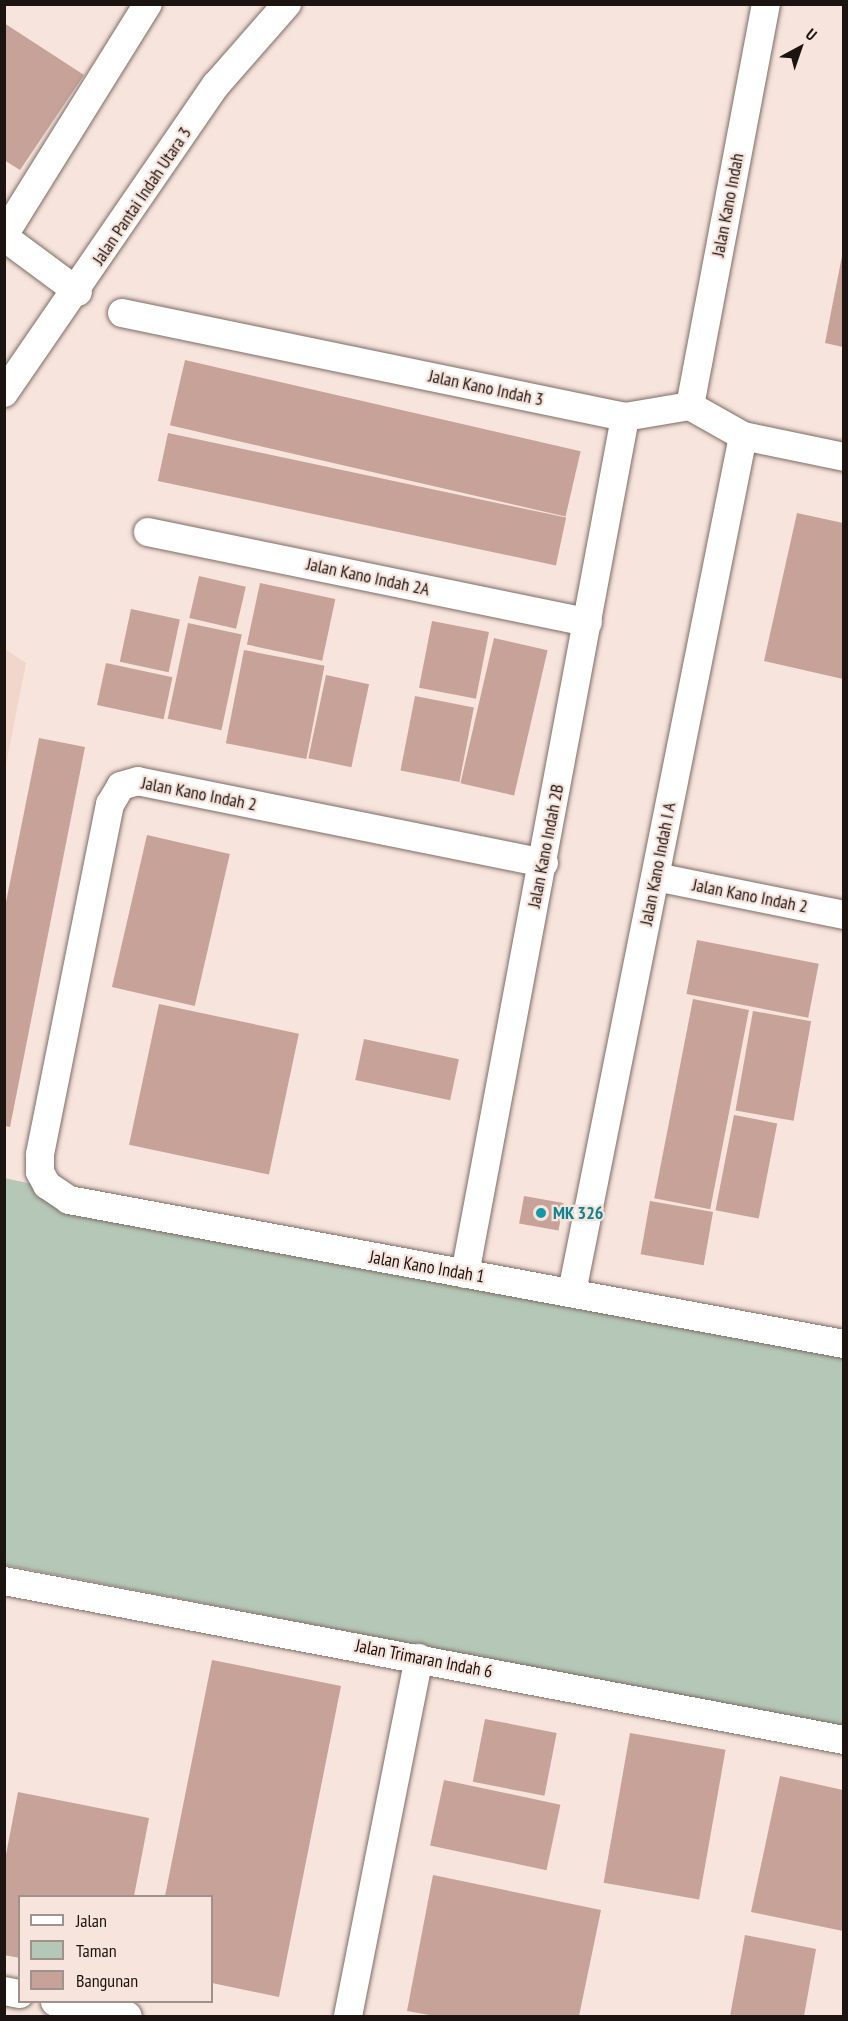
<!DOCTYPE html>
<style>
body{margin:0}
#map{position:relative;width:848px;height:2021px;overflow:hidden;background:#f7e4dc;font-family:"PT Sans Narrow",sans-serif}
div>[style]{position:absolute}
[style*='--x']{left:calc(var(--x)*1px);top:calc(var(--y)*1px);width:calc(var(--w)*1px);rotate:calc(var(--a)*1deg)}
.built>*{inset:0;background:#f1d6cb}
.green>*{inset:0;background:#b5c8b7}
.building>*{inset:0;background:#c7a299;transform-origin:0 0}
.roads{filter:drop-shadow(0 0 2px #7e6d66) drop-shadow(0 0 2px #7e6d66)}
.minor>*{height:28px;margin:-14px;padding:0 14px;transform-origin:14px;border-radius:14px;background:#fff}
.dots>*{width:16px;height:16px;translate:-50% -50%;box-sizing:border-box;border:3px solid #f7e4dc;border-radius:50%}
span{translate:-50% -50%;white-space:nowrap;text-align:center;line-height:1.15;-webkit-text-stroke:4.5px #f7e4dc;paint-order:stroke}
.street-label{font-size:18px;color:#1b1411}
.culture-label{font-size:18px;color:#0d838f;font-weight:700}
.left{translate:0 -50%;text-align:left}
.frame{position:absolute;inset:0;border:6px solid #1b1411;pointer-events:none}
.legend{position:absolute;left:18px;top:1895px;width:195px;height:108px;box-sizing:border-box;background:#f7e4dc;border:2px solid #9f918b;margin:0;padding:8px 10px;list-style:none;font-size:18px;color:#1b1411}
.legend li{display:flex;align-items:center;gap:12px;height:30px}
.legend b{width:30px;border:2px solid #9f918b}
.north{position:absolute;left:770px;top:18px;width:60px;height:60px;-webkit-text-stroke:4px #f7e4dc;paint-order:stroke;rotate:40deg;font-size:16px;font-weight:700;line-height:24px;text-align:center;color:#1b1411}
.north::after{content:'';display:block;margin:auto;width:21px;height:27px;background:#1b1411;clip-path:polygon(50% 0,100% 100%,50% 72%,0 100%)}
</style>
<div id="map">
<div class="built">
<div style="clip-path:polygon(5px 649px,26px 663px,5px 770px)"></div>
</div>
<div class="green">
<div style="clip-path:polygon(4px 1178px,843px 1354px,843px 1727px,5px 1565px)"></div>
</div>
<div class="building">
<div style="clip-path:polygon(4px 23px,84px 75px,20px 170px,4px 160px)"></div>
<div style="clip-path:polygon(842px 256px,843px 257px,843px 347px,825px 343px)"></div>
<div style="left:185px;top:360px;width:406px;height:67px;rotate:13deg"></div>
<div style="left:168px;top:433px;width:407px;height:49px;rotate:12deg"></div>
<div style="clip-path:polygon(797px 513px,843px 523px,843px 679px,764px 661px)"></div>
<div style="left:199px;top:576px;width:48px;height:43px;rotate:13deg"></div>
<div style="left:260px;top:583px;width:77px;height:63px;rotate:12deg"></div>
<div style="left:131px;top:609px;width:50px;height:54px;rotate:12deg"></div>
<div style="left:432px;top:621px;width:58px;height:68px;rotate:11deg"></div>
<div style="left:188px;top:623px;width:55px;height:98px;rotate:12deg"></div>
<div style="left:494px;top:638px;width:55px;height:149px;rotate:13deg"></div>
<div style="left:244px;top:650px;width:82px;height:95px;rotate:11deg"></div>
<div style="left:106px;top:663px;width:68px;height:43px;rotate:12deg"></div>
<div style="left:326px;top:675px;width:44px;height:85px;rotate:12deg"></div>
<div style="left:415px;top:696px;width:60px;height:76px;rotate:11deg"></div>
<div style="clip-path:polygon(39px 738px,85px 747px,10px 1127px,4px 1126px,4px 912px)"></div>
<div style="left:147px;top:835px;width:85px;height:156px;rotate:13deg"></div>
<div style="left:697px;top:940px;width:124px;height:55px;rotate:11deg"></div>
<div style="left:693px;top:999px;width:57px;height:203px;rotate:11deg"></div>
<div style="left:159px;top:1004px;width:143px;height:144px;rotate:12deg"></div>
<div style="left:753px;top:1011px;width:59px;height:101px;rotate:10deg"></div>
<div style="left:364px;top:1039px;width:97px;height:42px;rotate:12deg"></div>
<div style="left:734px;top:1115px;width:44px;height:97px;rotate:11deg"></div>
<div style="left:524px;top:1196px;width:40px;height:28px;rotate:10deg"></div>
<div style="left:650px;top:1201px;width:64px;height:54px;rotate:10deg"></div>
<div style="clip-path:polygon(212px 1660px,341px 1686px,279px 1997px,212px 1983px,212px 1896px,165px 1896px)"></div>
<div style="left:485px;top:1719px;width:73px;height:64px;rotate:11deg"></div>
<div style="left:630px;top:1733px;width:97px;height:152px;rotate:10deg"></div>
<div style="clip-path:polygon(780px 1776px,843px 1790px,843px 1931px,751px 1912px)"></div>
<div style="left:444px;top:1780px;width:119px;height:67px;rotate:12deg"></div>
<div style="clip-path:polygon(18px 1792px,149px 1818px,134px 1896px,20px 1896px,20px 1958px,4px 1955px,4px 1865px)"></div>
<div style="clip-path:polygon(433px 1875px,601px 1910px,579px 2016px,435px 2016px,407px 2011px)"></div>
<div style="clip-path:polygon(745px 1935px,816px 1949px,804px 2016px,730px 2016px)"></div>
</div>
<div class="roads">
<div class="minor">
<div style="--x:4;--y:235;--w:272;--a:-58.1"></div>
<div style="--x:4;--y:237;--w:92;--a:36.6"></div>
<div style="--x:122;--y:313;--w:514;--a:11.68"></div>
<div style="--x:625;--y:417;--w:66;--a:-9.6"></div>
<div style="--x:690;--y:406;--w:61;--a:29.5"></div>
<div style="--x:743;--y:436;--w:103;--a:11.7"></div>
<div style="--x:4;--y:393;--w:374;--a:-55.5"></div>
<div style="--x:216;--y:85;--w:108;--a:-48.8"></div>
<div style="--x:690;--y:406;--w:409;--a:-79.3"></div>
<div style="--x:148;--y:532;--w:449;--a:11.6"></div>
<div style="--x:544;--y:863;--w:414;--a:-168.6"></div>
<div style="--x:138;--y:781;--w:18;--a:164"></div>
<div style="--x:121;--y:786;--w:21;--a:121"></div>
<div style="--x:110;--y:804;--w:358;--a:101.3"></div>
<div style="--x:40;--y:1155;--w:17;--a:90"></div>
<div style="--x:40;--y:1172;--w:15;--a:62"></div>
<div style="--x:47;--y:1185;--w:27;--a:34"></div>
<div style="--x:69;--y:1200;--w:788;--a:10.53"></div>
<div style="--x:656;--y:877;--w:192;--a:11.4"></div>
<div style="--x:465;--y:1274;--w:872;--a:-79.42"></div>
<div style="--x:572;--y:1292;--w:873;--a:-78.7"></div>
<div style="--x:4;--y:1581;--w:855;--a:10.72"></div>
<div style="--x:4;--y:1991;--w:16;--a:11"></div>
<div style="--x:55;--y:2002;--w:74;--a:10.9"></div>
<div style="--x:348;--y:2016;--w:365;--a:-78.8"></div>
</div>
</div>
<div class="dots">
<div style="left:541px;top:1213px;background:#0f9aa8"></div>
</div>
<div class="street-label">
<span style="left:142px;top:196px;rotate:-56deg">Jalan Pantai Indah Utara 3</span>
<span style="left:728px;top:205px;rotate:-79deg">Jalan Kano Indah</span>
<span style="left:486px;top:388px;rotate:12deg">Jalan Kano Indah 3</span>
<span style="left:368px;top:577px;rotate:12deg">Jalan Kano Indah 2A</span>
<span style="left:199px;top:794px;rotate:11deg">Jalan Kano Indah 2</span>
<span style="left:546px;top:846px;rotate:-79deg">Jalan Kano Indah 2B</span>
<span style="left:658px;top:864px;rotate:-79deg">Jalan Kano Indah I A</span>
<span style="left:750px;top:896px;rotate:11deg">Jalan Kano Indah 2</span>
<span style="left:427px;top:1267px;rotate:10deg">Jalan Kano Indah 1</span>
<span style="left:424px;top:1659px;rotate:11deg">Jalan Trimaran Indah 6</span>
</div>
<div class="culture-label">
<span class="left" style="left:553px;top:1213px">MK 326</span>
</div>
<div class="frame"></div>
<ul class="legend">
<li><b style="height:8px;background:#fff"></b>Jalan</li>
<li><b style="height:16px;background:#b5c8b7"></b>Taman</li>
<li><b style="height:16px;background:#c7a299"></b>Bangunan</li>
</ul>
<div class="north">U</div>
</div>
